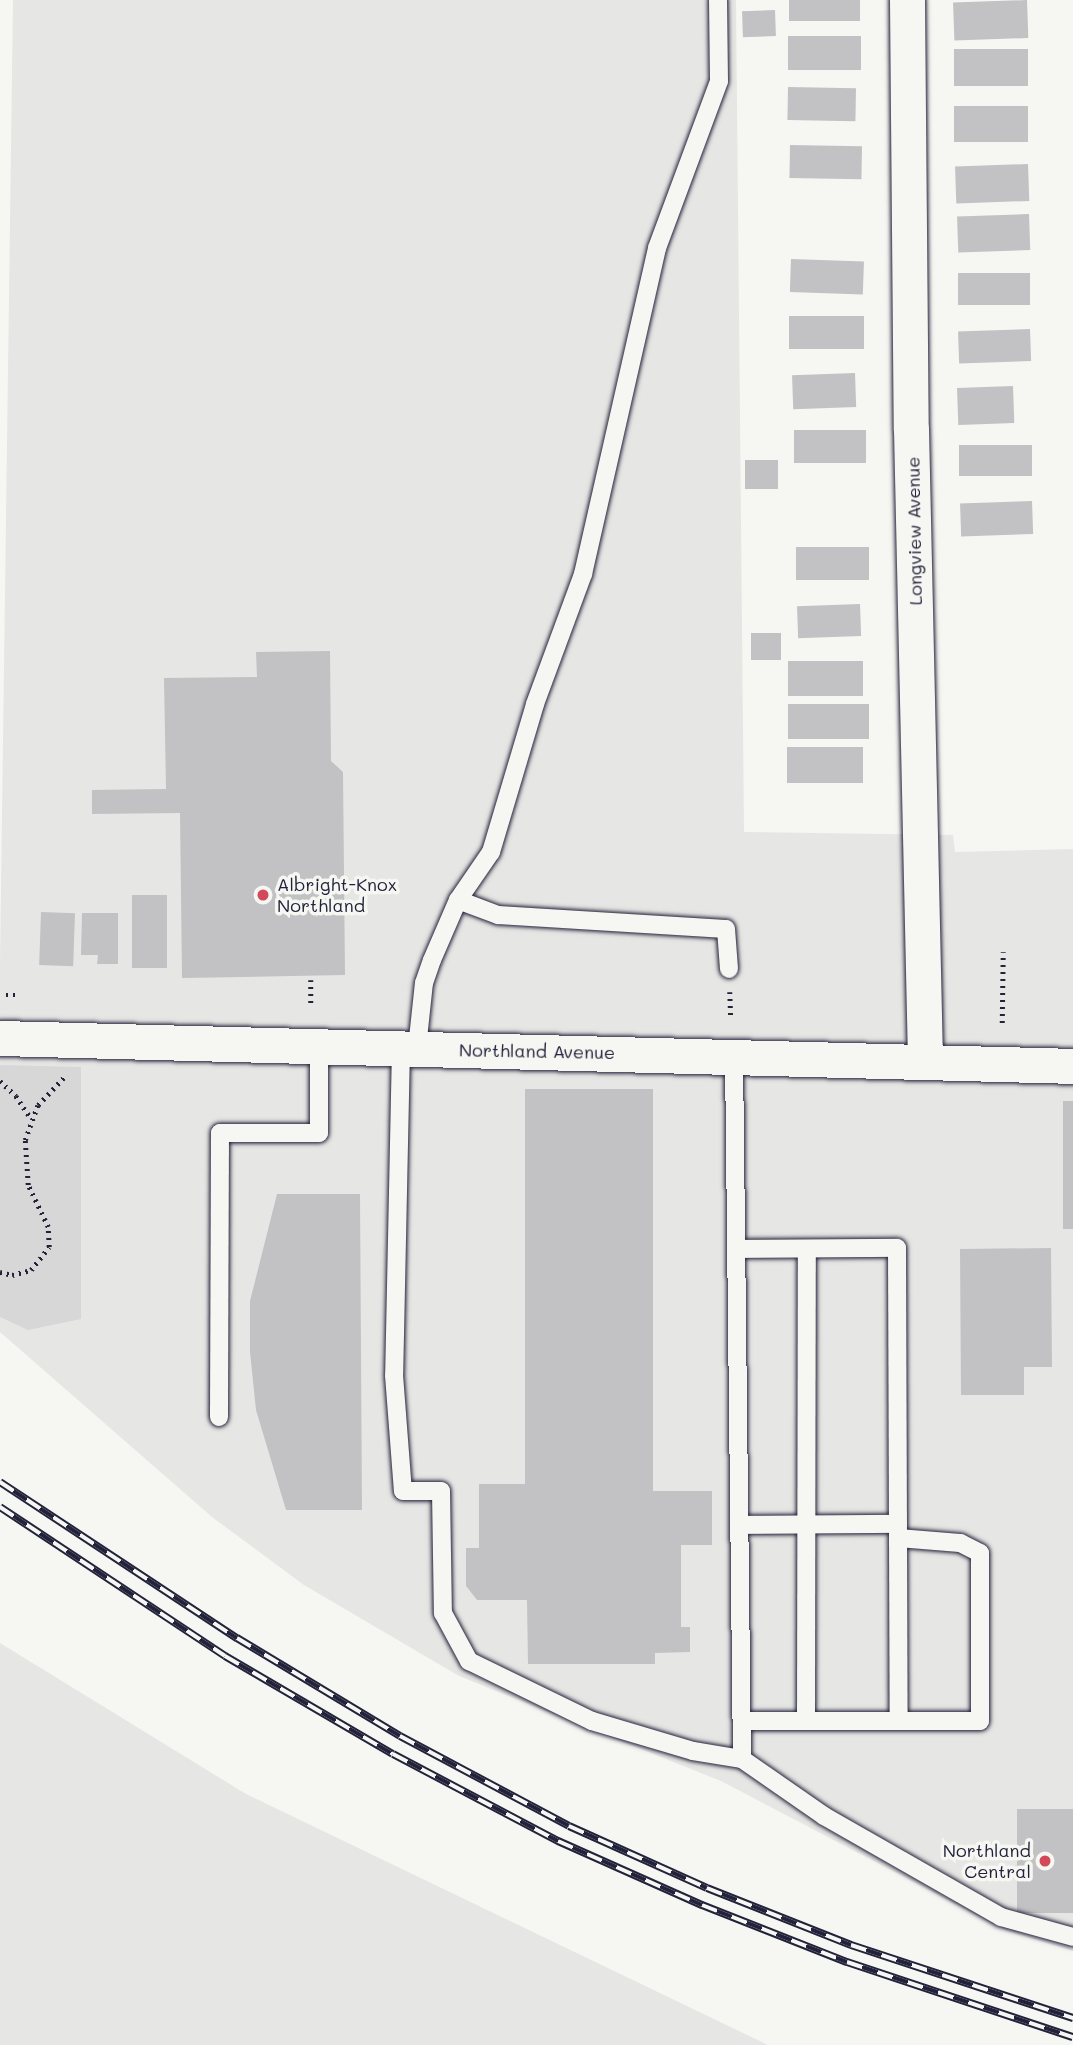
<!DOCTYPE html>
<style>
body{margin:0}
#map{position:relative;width:1073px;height:2045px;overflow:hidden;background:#f6f6f2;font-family:Mali,sans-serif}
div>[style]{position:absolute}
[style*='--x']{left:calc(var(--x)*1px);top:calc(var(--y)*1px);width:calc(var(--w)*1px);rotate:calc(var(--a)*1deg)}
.built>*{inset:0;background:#e6e6e4}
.green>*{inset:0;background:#d7d7d7}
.building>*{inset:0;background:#c2c2c4;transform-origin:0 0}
.path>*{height:4.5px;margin-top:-2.25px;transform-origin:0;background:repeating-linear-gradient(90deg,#22223b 0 2px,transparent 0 7px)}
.roads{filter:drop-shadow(0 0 2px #22223b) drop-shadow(0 0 2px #22223b)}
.service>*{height:18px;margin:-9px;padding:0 9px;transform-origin:9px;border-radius:9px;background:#f6f6f2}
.minor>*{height:35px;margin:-17.5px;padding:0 17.5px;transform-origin:17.5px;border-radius:17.5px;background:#f6f6f2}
.rail>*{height:8px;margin-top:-4px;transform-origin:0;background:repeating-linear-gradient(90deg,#f6f6f2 0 16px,#22223b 0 32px);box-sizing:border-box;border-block:2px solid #22223b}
.dots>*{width:19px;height:19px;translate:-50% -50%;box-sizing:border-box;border:4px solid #f6f6f2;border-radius:50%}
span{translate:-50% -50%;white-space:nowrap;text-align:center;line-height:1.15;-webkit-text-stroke:7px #f6f6f2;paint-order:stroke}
.street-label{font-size:18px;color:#22223b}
.poi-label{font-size:18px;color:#22223b}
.left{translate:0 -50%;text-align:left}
.right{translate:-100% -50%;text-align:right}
</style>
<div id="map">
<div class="built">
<div style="clip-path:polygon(13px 0,736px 0,744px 832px,953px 835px,955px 852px,1073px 849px,1073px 1951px,1007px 1931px,721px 1781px,459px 1676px,304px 1585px,212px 1517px,0 1332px,0 963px)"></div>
<div style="clip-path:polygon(0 1643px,246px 1794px,768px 2045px,0 2045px)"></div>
</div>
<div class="green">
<div style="clip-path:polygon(0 1065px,81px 1067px,81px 1319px,28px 1330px,0 1317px)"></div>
</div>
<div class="building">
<div style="left:789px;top:0;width:71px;height:21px"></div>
<div style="left:1027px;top:0;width:38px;height:74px;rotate:88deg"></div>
<div style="left:775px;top:10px;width:26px;height:33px;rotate:88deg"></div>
<div style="left:861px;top:36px;width:34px;height:73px;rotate:90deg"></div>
<div style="left:1028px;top:49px;width:37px;height:74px;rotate:90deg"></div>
<div style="left:788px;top:87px;width:68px;height:33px;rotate:1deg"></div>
<div style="left:1028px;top:106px;width:36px;height:74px;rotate:90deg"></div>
<div style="left:790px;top:145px;width:72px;height:33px;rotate:1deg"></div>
<div style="left:1028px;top:164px;width:37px;height:73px;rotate:88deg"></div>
<div style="left:1029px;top:214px;width:36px;height:72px;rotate:88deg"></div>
<div style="left:791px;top:259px;width:73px;height:33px;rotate:2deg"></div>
<div style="left:958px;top:273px;width:72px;height:32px"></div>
<div style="left:864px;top:316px;width:33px;height:75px;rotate:90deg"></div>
<div style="left:1030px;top:329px;width:32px;height:72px;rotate:88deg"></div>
<div style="left:855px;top:373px;width:34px;height:63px;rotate:88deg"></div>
<div style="left:1013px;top:386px;width:37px;height:56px;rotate:88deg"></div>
<div style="left:866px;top:430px;width:33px;height:72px;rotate:90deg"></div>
<div style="left:1032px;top:445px;width:31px;height:73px;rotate:90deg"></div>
<div style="left:745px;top:460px;width:33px;height:29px"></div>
<div style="left:1032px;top:501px;width:33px;height:72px;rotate:88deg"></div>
<div style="left:869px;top:547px;width:33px;height:73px;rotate:90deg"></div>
<div style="left:860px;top:604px;width:32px;height:63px;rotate:88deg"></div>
<div style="left:751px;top:633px;width:30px;height:27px"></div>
<div style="clip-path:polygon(330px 651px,331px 761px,343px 772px,345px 975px,182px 978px,180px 813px,92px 814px,92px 790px,166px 789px,164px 678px,257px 677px,256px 652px)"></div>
<div style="left:788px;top:661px;width:75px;height:35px"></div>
<div style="left:788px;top:704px;width:81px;height:35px"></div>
<div style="left:863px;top:747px;width:36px;height:76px;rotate:90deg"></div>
<div style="left:132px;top:895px;width:35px;height:73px"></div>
<div style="left:41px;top:912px;width:34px;height:53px;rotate:2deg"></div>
<div style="clip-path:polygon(82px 913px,118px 913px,118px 964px,97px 964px,98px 955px,81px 955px)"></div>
<div style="clip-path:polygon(525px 1089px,653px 1089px,653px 1491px,712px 1491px,712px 1545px,681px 1545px,681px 1627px,690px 1627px,690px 1652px,655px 1653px,655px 1664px,528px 1664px,527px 1600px,477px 1600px,466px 1586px,466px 1548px,479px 1548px,479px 1484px,525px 1484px)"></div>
<div style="left:1063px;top:1101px;width:10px;height:128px"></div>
<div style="clip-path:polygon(277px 1194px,360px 1194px,362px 1510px,286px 1510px,256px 1410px,250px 1352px,250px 1301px)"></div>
<div style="clip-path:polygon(1051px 1248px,1052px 1367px,1024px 1367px,1024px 1395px,961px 1395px,960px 1249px)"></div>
<div style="left:1017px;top:1809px;width:56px;height:104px"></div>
</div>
<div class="path">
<div style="--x:311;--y:980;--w:24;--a:90"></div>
<div style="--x:730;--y:992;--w:23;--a:88"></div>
<div style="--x:6;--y:995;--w:14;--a:0"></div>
<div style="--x:1002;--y:1023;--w:71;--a:-89.2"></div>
<div style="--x:0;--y:1081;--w:22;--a:43"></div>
<div style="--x:16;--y:1096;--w:27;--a:56"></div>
<div style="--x:0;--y:1272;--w:12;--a:14"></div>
<div style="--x:12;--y:1275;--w:20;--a:-15"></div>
<div style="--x:31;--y:1270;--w:29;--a:-52"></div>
<div style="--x:49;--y:1247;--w:20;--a:-93"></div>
<div style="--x:48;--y:1227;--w:47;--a:-115.5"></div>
<div style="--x:28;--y:1185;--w:45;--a:-93.8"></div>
<div style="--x:25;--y:1140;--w:37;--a:-70"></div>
<div style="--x:38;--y:1105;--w:42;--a:-46.9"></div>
</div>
<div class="roads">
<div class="service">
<div style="--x:458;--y:900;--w:43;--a:20.6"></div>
<div style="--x:498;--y:915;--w:228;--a:3.5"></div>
<div style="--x:726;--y:929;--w:40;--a:85.7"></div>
<div style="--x:401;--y:1048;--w:327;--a:91.2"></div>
<div style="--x:394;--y:1375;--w:116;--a:85.6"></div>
<div style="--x:403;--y:1491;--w:38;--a:0"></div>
<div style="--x:441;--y:1491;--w:122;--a:89.1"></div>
<div style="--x:443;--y:1613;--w:55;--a:61.6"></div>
<div style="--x:469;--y:1661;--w:137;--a:26"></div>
<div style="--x:592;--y:1721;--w:105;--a:16.5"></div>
<div style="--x:693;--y:1751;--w:50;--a:9.3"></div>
<div style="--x:417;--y:1048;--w:65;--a:-83.9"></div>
<div style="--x:424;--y:983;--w:24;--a:-71"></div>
<div style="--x:432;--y:960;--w:65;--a:-66.6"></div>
<div style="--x:458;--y:900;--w:58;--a:-55.5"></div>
<div style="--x:491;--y:852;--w:154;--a:-73.4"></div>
<div style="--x:535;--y:704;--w:139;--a:-69.7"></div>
<div style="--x:583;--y:574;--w:334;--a:-77.2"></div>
<div style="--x:657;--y:248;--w:178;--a:-69.6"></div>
<div style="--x:719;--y:81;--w:81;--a:-90.7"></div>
<div style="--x:734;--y:1056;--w:703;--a:89.35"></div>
<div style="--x:742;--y:1759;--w:100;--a:34.8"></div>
<div style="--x:824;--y:1816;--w:204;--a:29.7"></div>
<div style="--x:1001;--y:1917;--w:75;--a:15.5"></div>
<div style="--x:736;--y:1249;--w:161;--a:-0.4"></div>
<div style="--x:897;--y:1248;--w:473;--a:89.8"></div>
<div style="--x:219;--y:1417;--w:284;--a:-89.8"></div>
<div style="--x:220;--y:1133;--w:99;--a:0"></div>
<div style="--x:319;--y:1133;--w:87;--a:-90"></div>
<div style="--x:739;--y:1525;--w:159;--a:-0.4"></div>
<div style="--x:742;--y:1721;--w:238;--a:0"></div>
<div style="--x:980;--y:1721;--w:168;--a:-90"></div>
<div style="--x:980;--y:1553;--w:22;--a:-153"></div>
<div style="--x:960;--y:1543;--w:62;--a:-175.4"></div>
<div style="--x:806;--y:1721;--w:472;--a:-89.9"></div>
</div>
<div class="minor">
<div style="--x:907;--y:0;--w:429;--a:89.5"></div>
<div style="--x:911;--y:429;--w:633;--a:88.73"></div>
<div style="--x:0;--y:1038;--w:1073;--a:1.49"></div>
</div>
</div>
<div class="rail">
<div style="--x:0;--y:1482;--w:284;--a:33.4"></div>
<div style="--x:237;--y:1638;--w:190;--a:31"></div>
<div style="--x:400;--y:1736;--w:191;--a:28"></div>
<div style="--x:569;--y:1826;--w:151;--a:24.2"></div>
<div style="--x:707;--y:1888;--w:155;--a:21.6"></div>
<div style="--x:851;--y:1945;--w:234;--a:18.2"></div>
<div style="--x:0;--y:1507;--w:270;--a:33.5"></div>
<div style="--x:225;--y:1656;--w:194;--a:30.3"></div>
<div style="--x:393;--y:1754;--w:187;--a:27.8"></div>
<div style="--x:558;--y:1841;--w:158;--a:24"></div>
<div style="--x:702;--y:1905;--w:156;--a:21.5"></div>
<div style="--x:847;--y:1962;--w:238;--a:18.4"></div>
</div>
<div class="dots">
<div style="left:263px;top:895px;background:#d1495b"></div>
<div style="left:1045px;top:1861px;background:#d1495b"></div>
</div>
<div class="street-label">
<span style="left:914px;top:531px;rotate:-91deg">Longview Avenue</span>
<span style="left:537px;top:1051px;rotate:1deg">Northland Avenue</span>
</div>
<div class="poi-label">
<span class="left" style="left:277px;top:895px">Albright-Knox<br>Northland</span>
<span class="right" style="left:1031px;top:1861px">Northland<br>Central</span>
</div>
</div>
